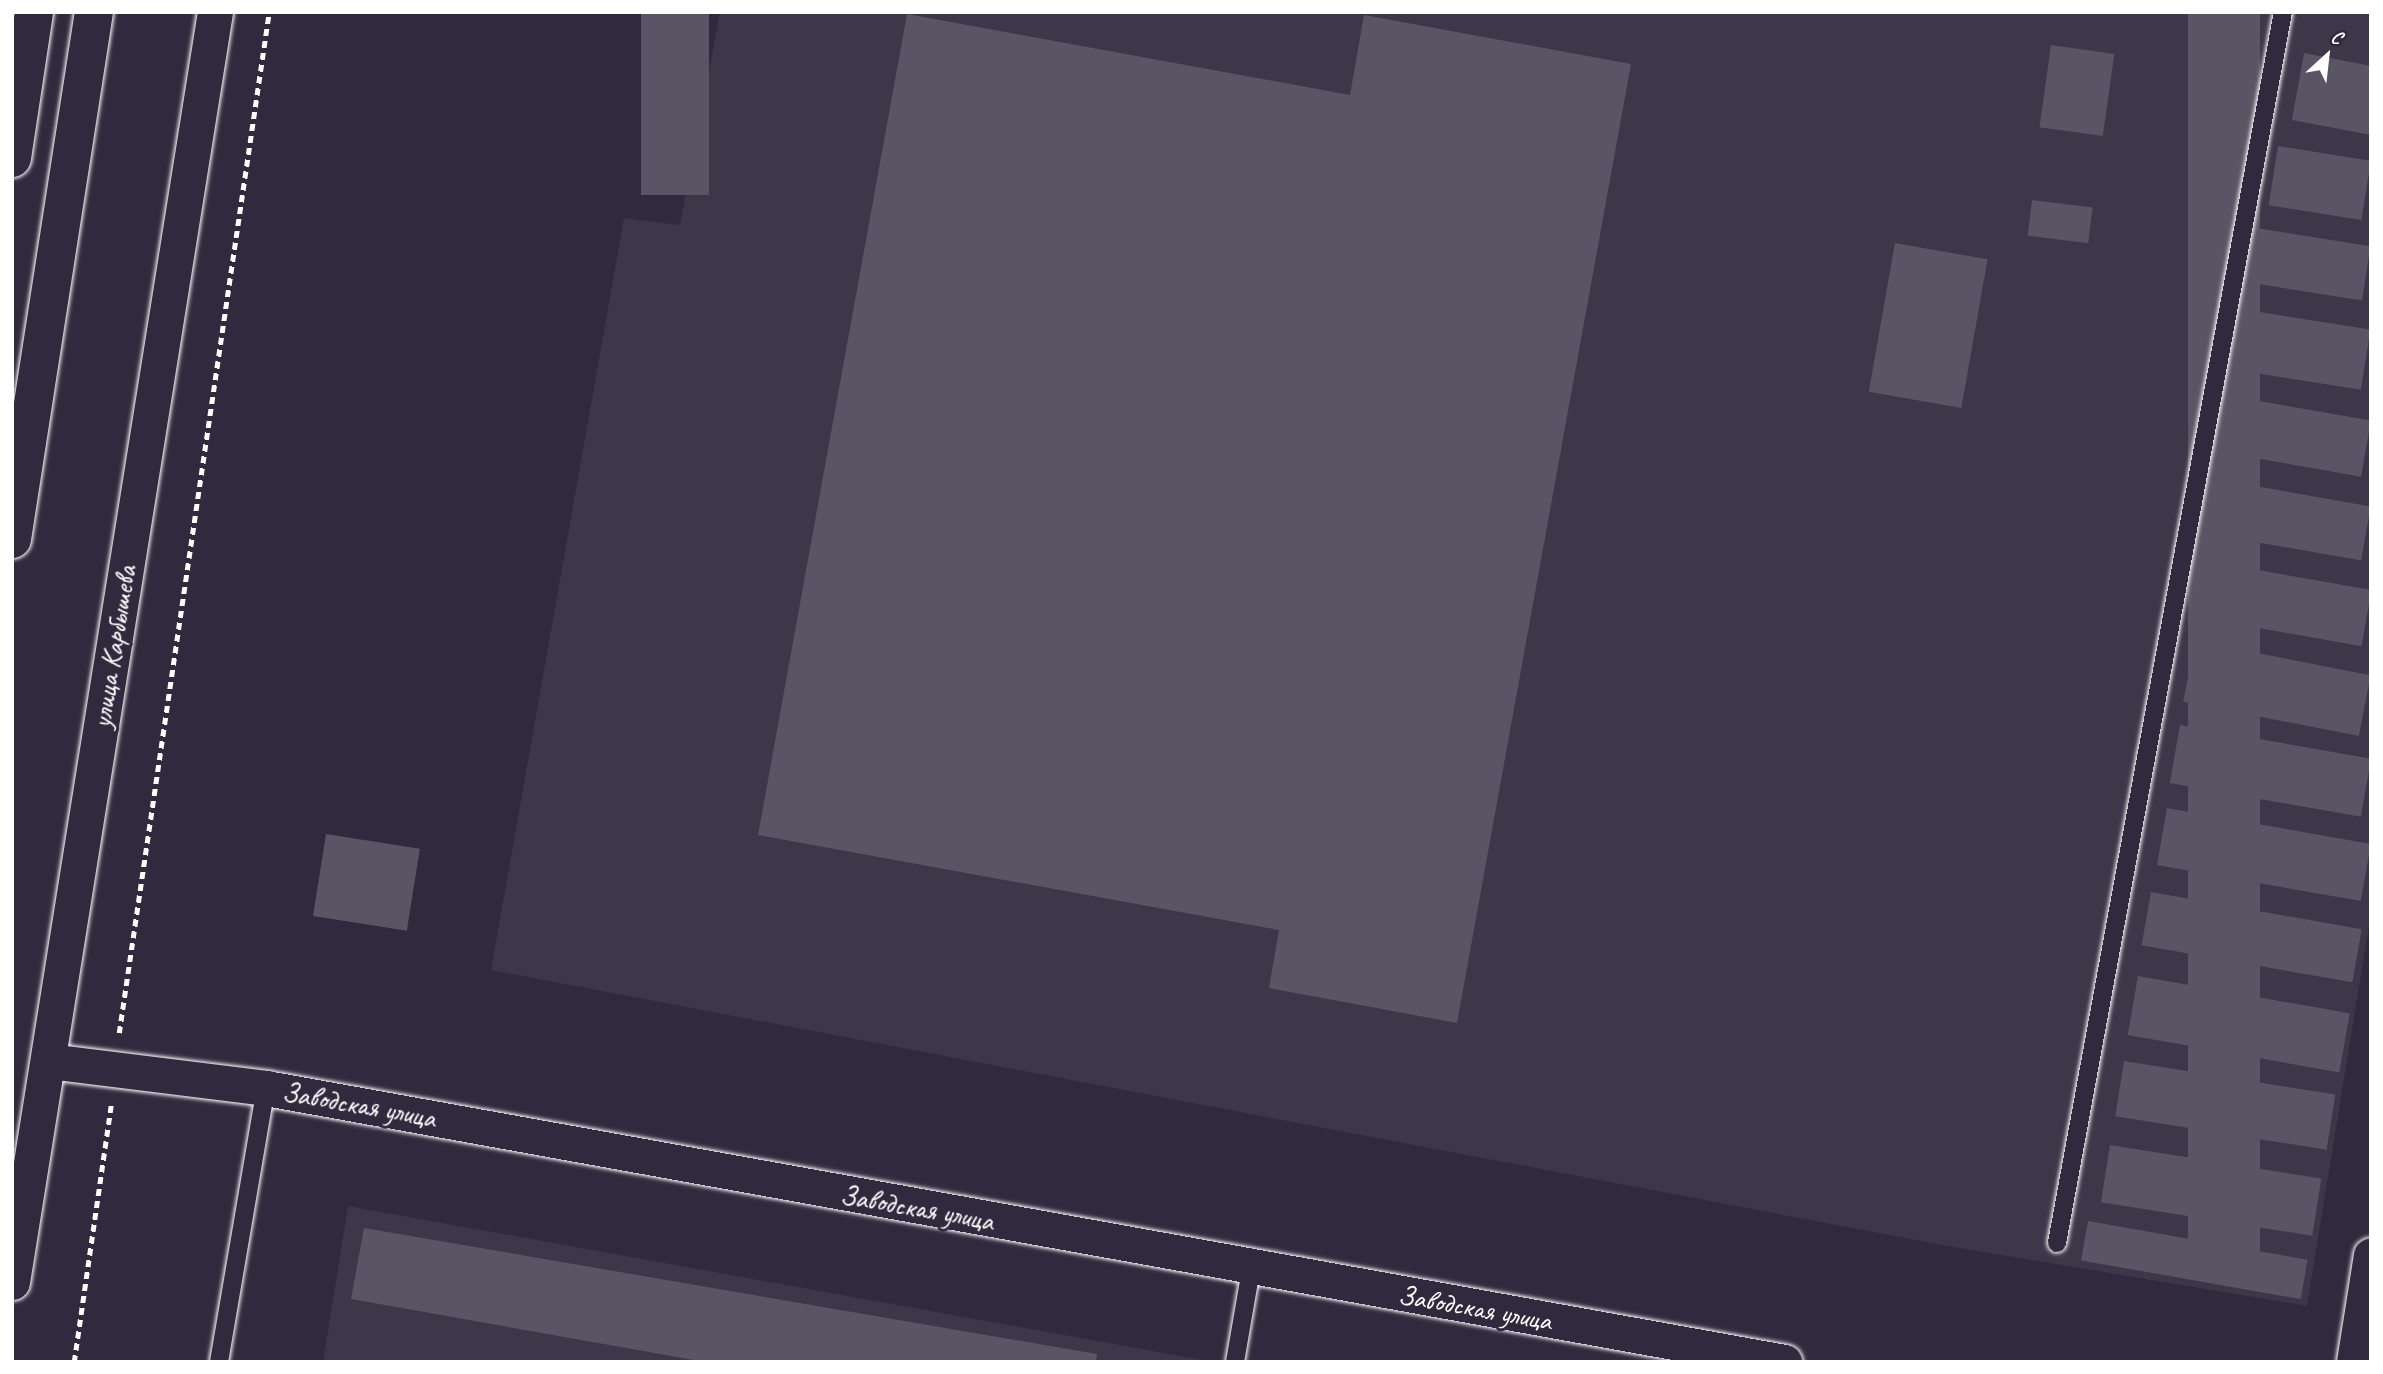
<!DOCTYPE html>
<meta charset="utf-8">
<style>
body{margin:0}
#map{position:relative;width:2383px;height:1374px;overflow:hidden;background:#2f2a3d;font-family:Caveat,sans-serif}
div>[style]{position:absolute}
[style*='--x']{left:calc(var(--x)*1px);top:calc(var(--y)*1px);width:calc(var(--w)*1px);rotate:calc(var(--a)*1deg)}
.built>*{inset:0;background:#3c3749}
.building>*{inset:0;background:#595564;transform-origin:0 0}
.path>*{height:4.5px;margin-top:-2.25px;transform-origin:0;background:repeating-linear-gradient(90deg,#fff 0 7px,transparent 0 12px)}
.roads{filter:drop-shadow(0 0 2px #fff) drop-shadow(0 0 2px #fff)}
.lane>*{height:18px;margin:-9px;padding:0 9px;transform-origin:9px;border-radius:9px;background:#2f2a3d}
.street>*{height:35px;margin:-17.5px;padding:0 17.5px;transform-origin:17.5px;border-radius:17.5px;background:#2f2a3d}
.secondary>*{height:38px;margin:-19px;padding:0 19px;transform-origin:19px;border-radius:19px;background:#2f2a3d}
span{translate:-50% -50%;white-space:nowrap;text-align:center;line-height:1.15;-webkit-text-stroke:6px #2f2a3d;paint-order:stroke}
.street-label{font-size:28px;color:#fff}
.frame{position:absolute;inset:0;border:14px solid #fff;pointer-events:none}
.north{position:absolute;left:2292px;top:21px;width:70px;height:70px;-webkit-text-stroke:5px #2f2a3d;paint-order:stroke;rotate:27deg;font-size:19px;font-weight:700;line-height:28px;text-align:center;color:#fff}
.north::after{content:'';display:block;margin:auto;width:24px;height:32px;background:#fff;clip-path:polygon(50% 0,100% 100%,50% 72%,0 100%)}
</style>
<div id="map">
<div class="built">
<div style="clip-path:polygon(720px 12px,2371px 12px,2371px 913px,2307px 1306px,1942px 1245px,491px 970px,624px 218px,680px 225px)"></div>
<div style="clip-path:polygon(348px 1206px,1214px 1362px,323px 1362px)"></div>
</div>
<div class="building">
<div style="left:641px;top:12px;width:68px;height:183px"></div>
<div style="left:2188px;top:12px;width:72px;height:1241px"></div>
<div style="clip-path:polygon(907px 14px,1350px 95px,1364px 15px,1631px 64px,1457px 1023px,1269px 988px,1279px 930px,758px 835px)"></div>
<div style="left:2051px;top:45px;width:64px;height:83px;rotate:8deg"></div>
<div style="clip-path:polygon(2304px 53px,2371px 66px,2371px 135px,2292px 120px)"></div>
<div style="left:2278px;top:146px;width:94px;height:60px;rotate:9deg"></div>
<div style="left:2032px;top:200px;width:61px;height:36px;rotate:7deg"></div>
<div style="left:2256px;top:228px;width:116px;height:55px;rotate:9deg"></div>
<div style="left:1895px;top:243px;width:94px;height:151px;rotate:10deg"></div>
<div style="left:2247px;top:310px;width:125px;height:61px;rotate:9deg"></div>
<div style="left:2237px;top:397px;width:136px;height:57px;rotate:10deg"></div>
<div style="left:2221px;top:480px;width:152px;height:55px;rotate:10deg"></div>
<div style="left:2207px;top:561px;width:167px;height:57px;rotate:10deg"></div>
<div style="left:2195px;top:641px;width:179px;height:62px;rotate:11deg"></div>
<div style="left:2180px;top:725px;width:194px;height:59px;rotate:10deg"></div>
<div style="left:2167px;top:808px;width:207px;height:58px;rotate:10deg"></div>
<div style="left:326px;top:834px;width:95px;height:83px;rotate:9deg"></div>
<div style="left:2151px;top:892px;width:214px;height:54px;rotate:10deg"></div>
<div style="left:2138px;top:976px;width:215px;height:60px;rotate:10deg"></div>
<div style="left:2124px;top:1061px;width:214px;height:56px;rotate:9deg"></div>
<div style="left:2110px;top:1145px;width:214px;height:58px;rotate:9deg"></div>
<div style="left:2088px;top:1221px;width:223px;height:40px;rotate:10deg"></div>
<div style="clip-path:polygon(364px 1228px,1097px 1354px,1096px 1362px,705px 1362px,351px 1299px)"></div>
</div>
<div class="path">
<div style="--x:119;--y:1033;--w:1032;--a:-81.64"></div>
<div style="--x:74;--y:1362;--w:261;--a:-81.8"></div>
</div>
<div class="roads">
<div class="lane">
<div style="--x:2057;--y:1243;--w:1252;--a:-79.6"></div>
<div style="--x:219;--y:1362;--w:278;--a:-80.3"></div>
<div style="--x:1235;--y:1362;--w:94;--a:-80.2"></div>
</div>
<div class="street">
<div style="--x:49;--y:1061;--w:219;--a:7.1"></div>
<div style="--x:266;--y:1088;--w:1543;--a:10.23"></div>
<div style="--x:12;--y:1282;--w:1286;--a:-80.92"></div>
<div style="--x:2354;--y:1362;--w:108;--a:-81"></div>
</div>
<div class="secondary">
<div style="--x:12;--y:158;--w:148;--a:-81.4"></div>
<div style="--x:12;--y:539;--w:533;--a:-81.16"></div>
</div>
</div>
<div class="street-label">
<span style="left:114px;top:647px;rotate:-81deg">улица Карбышева</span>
<span style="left:359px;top:1105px;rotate:10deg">Заводская улица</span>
<span style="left:917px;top:1208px;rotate:10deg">Заводская улица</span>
<span style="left:1475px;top:1308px;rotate:10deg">Заводская улица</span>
</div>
<div class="frame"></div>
<div class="north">С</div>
</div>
